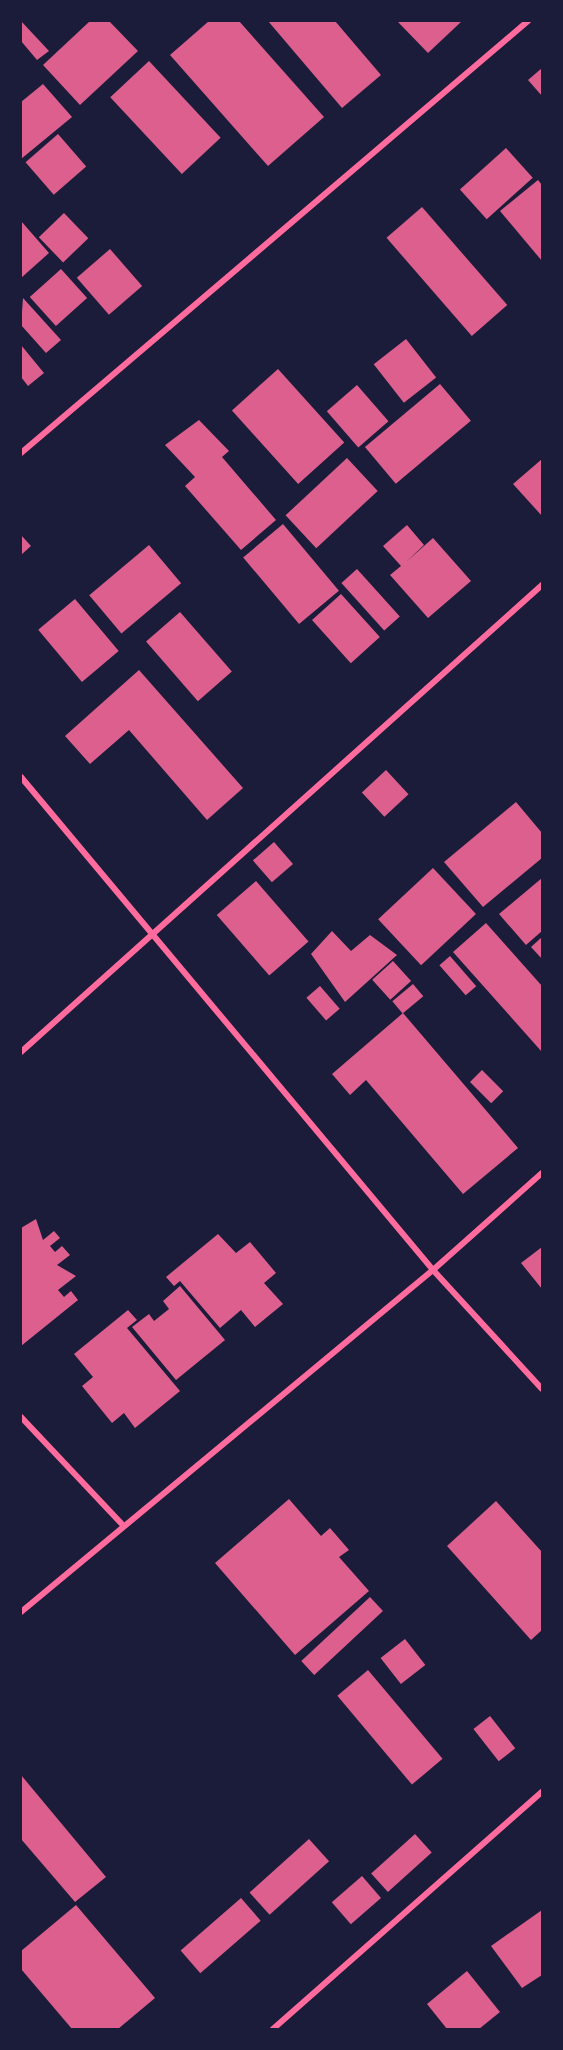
<!DOCTYPE html>
<style>
body{margin:0}
#map{position:relative;width:563px;height:2050px;overflow:hidden;background:#1b1b3a;font-family:"Roboto Serif",serif}
div>[style]{position:absolute}
[style*='--x']{left:calc(var(--x)*1px);top:calc(var(--y)*1px);width:calc(var(--w)*1px);rotate:calc(var(--a)*1deg)}
.building>*{inset:0;background:#dd5f8e;transform-origin:0 0}
.minor>*{height:6px;margin:-3px;padding:0 3px;transform-origin:3px;border-radius:3px;background:#ff6b9d}
span{translate:-50% -50%;white-space:nowrap;text-align:center;line-height:1.15;-webkit-text-stroke:4.5px #1b1b3a;paint-order:stroke}
.frame{position:absolute;inset:0;border:22px solid #1b1b3a;pointer-events:none}
</style>
<div id="map">
<div class="building">
<div style="clip-path:polygon(21px 21px,49px 51px,37px 60px,21px 41px)"></div>
<div style="clip-path:polygon(90px 21px,109px 21px,138px 51px,80px 105px,43px 65px)"></div>
<div style="clip-path:polygon(209px 21px,239px 21px,324px 117px,268px 166px,170px 55px)"></div>
<div style="clip-path:polygon(268px 21px,335px 21px,381px 75px,342px 108px)"></div>
<div style="clip-path:polygon(462px 21px,428px 53px,398px 22px,399px 21px)"></div>
<div style="left:149px;top:61px;width:105px;height:53px;rotate:47deg"></div>
<div style="clip-path:polygon(542px 68px,542px 96px,528px 80px)"></div>
<div style="clip-path:polygon(43px 84px,72px 117px,21px 159px,21px 102px)"></div>
<div style="left:58px;top:134px;width:43px;height:43px;rotate:49deg"></div>
<div style="left:506px;top:148px;width:40px;height:62px;rotate:48deg"></div>
<div style="clip-path:polygon(538px 180px,542px 185px,542px 261px,500px 211px)"></div>
<div style="left:422px;top:207px;width:130px;height:47px;rotate:49deg"></div>
<div style="left:64px;top:213px;width:35px;height:35px;rotate:46deg"></div>
<div style="clip-path:polygon(21px 221px,49px 253px,21px 278px)"></div>
<div style="left:110px;top:249px;width:49px;height:44px;rotate:49deg"></div>
<div style="left:61px;top:269px;width:39px;height:42px;rotate:48deg"></div>
<div style="clip-path:polygon(23px 298px,61px 340px,46px 353px,21px 325px)"></div>
<div style="left:406px;top:339px;width:49px;height:41px;rotate:52deg"></div>
<div style="clip-path:polygon(21px 345px,44px 373px,28px 386px,21px 377px)"></div>
<div style="left:278px;top:369px;width:99px;height:62px;rotate:48deg"></div>
<div style="left:440px;top:384px;width:48px;height:98px;rotate:50deg"></div>
<div style="left:357px;top:385px;width:48px;height:40px;rotate:49deg"></div>
<div style="clip-path:polygon(199px 420px,229px 451px,222px 457px,276px 520px,241px 550px,185px 486px,195px 477px,165px 445px)"></div>
<div style="left:347px;top:458px;width:45px;height:84px;rotate:47deg"></div>
<div style="clip-path:polygon(542px 459px,542px 516px,513px 484px)"></div>
<div style="left:283px;top:524px;width:87px;height:52px;rotate:50deg"></div>
<div style="clip-path:polygon(407px 525px,424px 545px,406px 562px,433px 538px,471px 581px,428px 618px,390px 575px,401px 566px,383px 546px)"></div>
<div style="clip-path:polygon(21px 535px,31px 546px,21px 555px)"></div>
<div style="left:149px;top:545px;width:50px;height:78px;rotate:50deg"></div>
<div style="left:357px;top:569px;width:64px;height:21px;rotate:48deg"></div>
<div style="left:341px;top:594px;width:58px;height:39px;rotate:48deg"></div>
<div style="left:75px;top:599px;width:68px;height:48px;rotate:50deg"></div>
<div style="left:180px;top:612px;width:79px;height:45px;rotate:49deg"></div>
<div style="clip-path:polygon(139px 670px,243px 788px,207px 820px,129px 730px,90px 764px,65px 736px)"></div>
<div style="left:386px;top:770px;width:33px;height:33px;rotate:47deg"></div>
<div style="clip-path:polygon(516px 802px,542px 833px,542px 858px,483px 907px,444px 862px)"></div>
<div style="left:274px;top:842px;width:29px;height:28px;rotate:49deg"></div>
<div style="left:433px;top:868px;width:63px;height:75px;rotate:47deg"></div>
<div style="clip-path:polygon(542px 878px,542px 931px,526px 945px,499px 914px)"></div>
<div style="left:256px;top:881px;width:80px;height:52px;rotate:49deg"></div>
<div style="clip-path:polygon(486px 923px,542px 986px,542px 1052px,453px 952px)"></div>
<div style="clip-path:polygon(332px 931px,351px 951px,370px 935px,397px 955px,345px 1002px,311px 954px)"></div>
<div style="clip-path:polygon(542px 937px,542px 959px,531px 947px)"></div>
<div style="left:450px;top:956px;width:40px;height:14px;rotate:49deg"></div>
<div style="left:393px;top:961px;width:27px;height:28px;rotate:48deg"></div>
<div style="left:413px;top:984px;width:16px;height:27px;rotate:50deg"></div>
<div style="left:320px;top:986px;width:30px;height:18px;rotate:49deg"></div>
<div style="clip-path:polygon(403px 1013px,518px 1148px,463px 1194px,366px 1080px,350px 1095px,332px 1074px)"></div>
<div style="left:482px;top:1070px;width:30px;height:17px;rotate:45deg"></div>
<div style="clip-path:polygon(36px 1219px,43px 1240px,54px 1231px,60px 1238px,50px 1246px,55px 1252px,62px 1246px,70px 1255px,57px 1265px,76px 1276px,58px 1290px,64px 1297px,71px 1291px,78px 1300px,21px 1346px,21px 1228px)"></div>
<div style="clip-path:polygon(218px 1234px,236px 1253px,250px 1242px,276px 1273px,264px 1283px,283px 1304px,255px 1327px,241px 1310px,220px 1328px,180px 1281px,174px 1286px,166px 1277px)"></div>
<div style="clip-path:polygon(542px 1247px,542px 1289px,521px 1263px)"></div>
<div style="clip-path:polygon(180px 1286px,225px 1340px,176px 1380px,132px 1327px,149px 1314px,154px 1321px,169px 1309px,163px 1301px)"></div>
<div style="clip-path:polygon(128px 1310px,137px 1320px,127px 1328px,180px 1391px,135px 1428px,124px 1413px,112px 1423px,82px 1386px,93px 1377px,74px 1354px)"></div>
<div style="clip-path:polygon(289px 1499px,321px 1536px,330px 1528px,349px 1550px,339px 1557px,369px 1591px,295px 1655px,215px 1563px)"></div>
<div style="clip-path:polygon(496px 1501px,542px 1552px,542px 1630px,531px 1640px,447px 1546px)"></div>
<div style="left:370px;top:1597px;width:19px;height:94px;rotate:47deg"></div>
<div style="left:405px;top:1639px;width:33px;height:31px;rotate:52deg"></div>
<div style="left:368px;top:1670px;width:116px;height:40px;rotate:50deg"></div>
<div style="left:490px;top:1716px;width:41px;height:21px;rotate:52deg"></div>
<div style="clip-path:polygon(21px 1775px,106px 1877px,75px 1902px,21px 1839px)"></div>
<div style="left:415px;top:1834px;width:25px;height:59px;rotate:48deg"></div>
<div style="left:309px;top:1839px;width:30px;height:80px;rotate:48deg"></div>
<div style="left:362px;top:1876px;width:29px;height:40px;rotate:49deg"></div>
<div style="left:241px;top:1898px;width:30px;height:80px;rotate:49deg"></div>
<div style="clip-path:polygon(76px 1905px,155px 1998px,118px 2029px,72px 2029px,21px 1969px,21px 1951px)"></div>
<div style="clip-path:polygon(542px 1910px,542px 1975px,522px 1988px,491px 1946px)"></div>
<div style="clip-path:polygon(467px 1971px,500px 2012px,479px 2029px,447px 2029px,427px 2004px)"></div>
</div>
<div class="minor">
<div style="--x:21;--y:453;--w:666;--a:-40.43"></div>
<div style="--x:21;--y:777;--w:642;--a:50.11"></div>
<div style="--x:433;--y:1270;--w:161;--a:47.5"></div>
<div style="--x:21;--y:1052;--w:700;--a:-41.87"></div>
<div style="--x:21;--y:1417;--w:146;--a:46.7"></div>
<div style="--x:21;--y:1612;--w:535;--a:-39.7"></div>
<div style="--x:433;--y:1270;--w:146;--a:-41.7"></div>
<div style="--x:273;--y:2029;--w:359;--a:-41.4"></div>
</div>
<div class="frame"></div>
</div>
